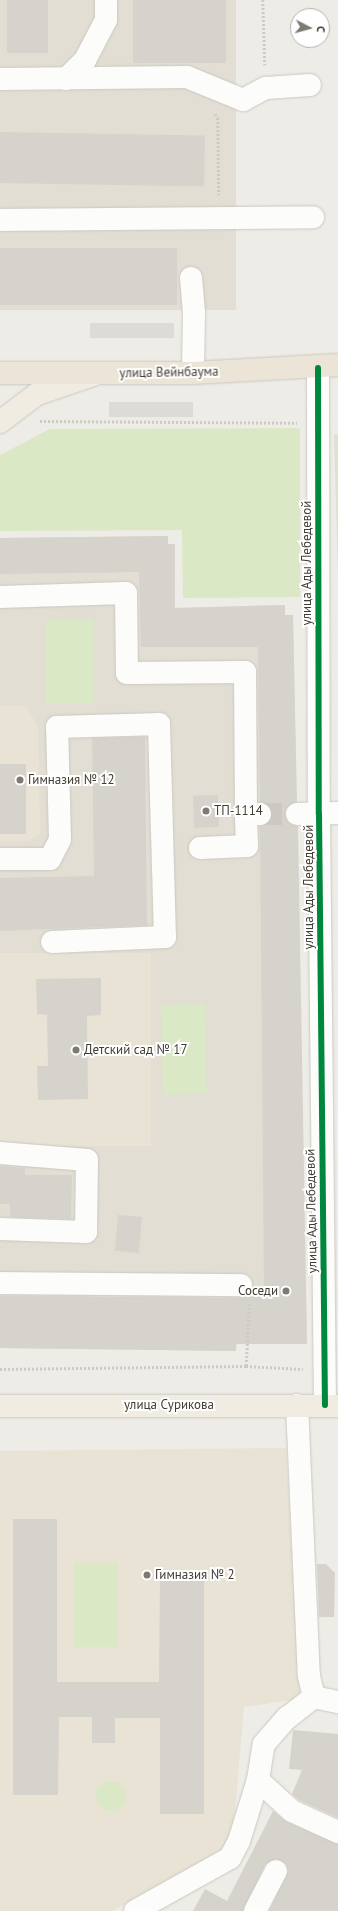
<!DOCTYPE html>
<meta charset="utf-8">
<style>
body{margin:0}
#map{position:relative;width:338px;height:1911px;overflow:hidden;background:#eeece6;font-family:"PT Sans",sans-serif}
div>[style]{position:absolute}
[style*='--x']{left:calc(var(--x)*1px);top:calc(var(--y)*1px);width:calc(var(--w)*1px);rotate:calc(var(--a)*1deg)}
.residential>*{inset:0;background:#e2ded3;transform-origin:0 0}
.education>*{inset:0;background:#e9e3d5;transform-origin:0 0}
.green>*{inset:0;background:#dbe8c6;transform-origin:0 0}
.round{border-radius:50%}
.parking>*{inset:0;background:#dddbd6;transform-origin:0 0}
.building>*{inset:0;background:#d6d3cd;transform-origin:0 0}
.minor-tunnel>*{height:22px;margin-top:-11px;transform-origin:0;background:repeating-linear-gradient(90deg,#ccc9c2 0 22px,transparent 0 33px)}
.path>*{height:2.5px;margin-top:-1.25px;transform-origin:0;background:repeating-linear-gradient(90deg,#cccac5 0 2px,transparent 0 4px)}
.roads{filter:drop-shadow(0 0 1px #cac8c2) drop-shadow(0 0 1px #cac8c2)}
.minor>*{height:22px;margin:-11px;padding:0 11px;transform-origin:11px;border-radius:11px;background:#fcfcfb}
.major>*{height:22px;margin:-11px;padding:0 11px;transform-origin:11px;border-radius:11px;background:#f0ece2}
.highway>*{height:22px;margin:-11px;padding:0 11px;transform-origin:11px;border-radius:11px;background:#ebe4d7}
.cycleway>*{height:6px;margin:-3px;padding:0 3px;transform-origin:3px;border-radius:3px;background:#00873e}
.dots>*{width:11px;height:11px;translate:-50% -50%;box-sizing:border-box;border:2px solid #fff;border-radius:50%}
span{translate:-50% -50%;white-space:nowrap;text-align:center;line-height:1.15;-webkit-text-stroke:4px #fff;paint-order:stroke}
.street-label{font-size:13px;color:#423d33}
.poi-label{font-size:13px;color:#423d33}
.left{translate:0 -50%;text-align:left}
.right{translate:-100% -50%;text-align:right}
.north{position:absolute;left:290px;top:8px;width:40px;height:40px;box-sizing:border-box;background:#fff;border:1px solid #b3b1ad;border-radius:50%;rotate:96deg;font-size:11px;font-weight:700;line-height:16px;text-align:center;color:#423d33}
.north::after{content:'';display:block;margin:auto;width:14px;height:18px;background:#7e7a72;clip-path:polygon(50% 0,100% 100%,50% 72%,0 100%)}
</style>
<div id="map">
<div class="residential">
<div style="left:0;top:0;width:236px;height:310px"></div>
<div style="clip-path:polygon(334px 435px,338px 435px,338px 574px)"></div>
<div style="clip-path:polygon(168px 536px,168px 544px,175px 544px,175px 608px,285px 605px,285px 615px,293px 615px,307px 1344px,237px 1344px,236px 1351px,0 1348px,0 538px)"></div>
</div>
<div class="education">
<div style="clip-path:polygon(0 706px,26px 706px,38px 727px,40px 833px,29px 841px,0 841px)"></div>
<div style="left:151px;top:953px;width:193px;height:151px;rotate:90deg"></div>
<div style="clip-path:polygon(286px 1448px,300px 1699px,244px 1707px,233px 1834px,217px 1856px,112px 1911px,0 1911px,0 1451px)"></div>
</div>
<div class="green">
<div style="clip-path:polygon(300px 428px,300px 597px,183px 598px,182px 530px,0 531px,0 455px,50px 429px)"></div>
<div style="left:46px;top:620px;width:47px;height:84px"></div>
<div style="left:205px;top:1004px;width:90px;height:44px;rotate:89deg"></div>
<div style="left:74px;top:1563px;width:44px;height:84px"></div>
<div class="round" style="left:96px;top:1781px;width:30px;height:30px"></div>
</div>
<div class="parking">
<div style="left:174px;top:323px;width:15px;height:84px;rotate:90deg"></div>
<div style="left:109px;top:402px;width:84px;height:15px"></div>
</div>
<div class="building">
<div style="left:7px;top:0;width:41px;height:53px"></div>
<div style="left:133px;top:0;width:93px;height:63px"></div>
<div style="left:0;top:132px;width:205px;height:51px;rotate:1deg"></div>
<div style="left:0;top:248px;width:177px;height:57px"></div>
<div style="clip-path:polygon(168px 536px,168px 544px,175px 544px,175px 608px,285px 605px,285px 615px,293px 615px,297px 802px,286px 808px,285px 815px,291px 825px,298px 826px,307px 1344px,236px 1344px,236px 1351px,0 1348px,0 1296px,241px 1298px,264px 1294px,260px 827px,267px 824px,272px 814px,270px 807px,260px 802px,258px 647px,141px 647px,139px 572px,0 574px,0 538px)"></div>
<div style="clip-path:polygon(145px 737px,147px 925px,0 931px,0 878px,94px 876px,92px 738px)"></div>
<div style="left:0;top:764px;width:26px;height:70px"></div>
<div style="left:218px;top:795px;width:32px;height:25px;rotate:88deg"></div>
<div style="clip-path:polygon(101px 978px,101px 1015px,87px 1016px,88px 1099px,38px 1100px,37px 1066px,48px 1066px,47px 1015px,37px 1014px,36px 979px)"></div>
<div style="clip-path:polygon(0 1166px,25px 1168px,25px 1175px,72px 1175px,71px 1219px,10px 1217px,10px 1204px,0 1204px)"></div>
<div style="left:118px;top:1215px;width:24px;height:36px;rotate:5deg"></div>
<div style="clip-path:polygon(13px 1519px,57px 1519px,57px 1682px,159px 1682px,160px 1576px,204px 1576px,204px 1814px,160px 1814px,160px 1718px,115px 1718px,115px 1743px,92px 1743px,92px 1717px,59px 1717px,58px 1795px,13px 1795px)"></div>
<div style="clip-path:polygon(317px 1564px,326px 1564px,335px 1573px,334px 1617px,319px 1617px)"></div>
<div style="clip-path:polygon(293px 1730px,338px 1734px,338px 1818px,299px 1800px,292px 1794px,302px 1770px,289px 1769px)"></div>
<div style="clip-path:polygon(273px 1811px,287px 1822px,338px 1844px,338px 1911px,269px 1911px,288px 1871px,286px 1864px,276px 1859px,265px 1865px,243px 1911px,193px 1911px,205px 1889px,227px 1901px)"></div>
</div>
<div class="minor-tunnel">
<div style="--x:260;--y:814;--w:37;--a:0"></div>
</div>
<div class="path">
<div style="--x:263;--y:0;--w:65;--a:88.2"></div>
<div style="--x:215;--y:114;--w:5;--a:53"></div>
<div style="--x:218;--y:118;--w:77;--a:89.3"></div>
<div style="--x:40;--y:421;--w:257;--a:0.4"></div>
<div style="--x:246;--y:1366;--w:62;--a:-87.2"></div>
<div style="--x:0;--y:1369;--w:246;--a:-0.7"></div>
<div style="--x:246;--y:1366;--w:57;--a:3"></div>
</div>
<div class="roads">
<div class="minor">
<div style="--x:0;--y:79;--w:187;--a:-0.6"></div>
<div style="--x:187;--y:77;--w:61;--a:22.3"></div>
<div style="--x:243;--y:100;--w:26;--a:-28"></div>
<div style="--x:266;--y:88;--w:44;--a:-3.9"></div>
<div style="--x:66;--y:79;--w:27;--a:-45"></div>
<div style="--x:85;--y:60;--w:45;--a:-62.3"></div>
<div style="--x:106;--y:20;--w:20;--a:-90"></div>
<div style="--x:0;--y:220;--w:313;--a:-0.5"></div>
<div style="--x:191;--y:278;--w:35;--a:85"></div>
<div style="--x:194;--y:313;--w:60;--a:91"></div>
<div style="--x:318;--y:368;--w:446;--a:89.9"></div>
<div style="--x:319;--y:814;--w:591;--a:89.42"></div>
<div style="--x:0;--y:597;--w:126;--a:-1.8"></div>
<div style="--x:126;--y:593;--w:80;--a:89.3"></div>
<div style="--x:127;--y:673;--w:118;--a:-0.5"></div>
<div style="--x:245;--y:672;--w:143;--a:89.6"></div>
<div style="--x:246;--y:815;--w:14;--a:-4"></div>
<div style="--x:297;--y:814;--w:41;--a:-1.4"></div>
<div style="--x:200;--y:848;--w:47;--a:-2.4"></div>
<div style="--x:247;--y:846;--w:31;--a:-92"></div>
<div style="--x:0;--y:859;--w:50;--a:0"></div>
<div style="--x:50;--y:859;--w:22;--a:-63"></div>
<div style="--x:60;--y:839;--w:112;--a:-91.5"></div>
<div style="--x:57;--y:727;--w:102;--a:-1.7"></div>
<div style="--x:159;--y:724;--w:213;--a:88.4"></div>
<div style="--x:165;--y:937;--w:113;--a:177.5"></div>
<div style="--x:0;--y:1153;--w:87;--a:4.6"></div>
<div style="--x:87;--y:1160;--w:72;--a:90.8"></div>
<div style="--x:86;--y:1232;--w:86;--a:-178"></div>
<div style="--x:0;--y:1283;--w:241;--a:0.5"></div>
<div style="--x:297;--y:1405;--w:271;--a:87.5"></div>
<div style="--x:309;--y:1676;--w:22;--a:77"></div>
<div style="--x:314;--y:1697;--w:25;--a:12"></div>
<div style="--x:258;--y:1780;--w:46;--a:42.4"></div>
<div style="--x:292;--y:1811;--w:51;--a:24.5"></div>
<div style="--x:135;--y:1911;--w:109;--a:-29.2"></div>
<div style="--x:230;--y:1858;--w:19;--a:-62"></div>
<div style="--x:239;--y:1841;--w:64;--a:-72.7"></div>
<div style="--x:258;--y:1780;--w:36;--a:-81"></div>
<div style="--x:264;--y:1744;--w:35;--a:-49"></div>
<div style="--x:287;--y:1718;--w:34;--a:-38"></div>
<div style="--x:255;--y:1911;--w:45;--a:-62.3"></div>
</div>
<div class="major">
<div style="--x:0;--y:422;--w:46;--a:-37.1"></div>
<div style="--x:37;--y:394;--w:62;--a:-18.7"></div>
<div style="--x:0;--y:1406;--w:338;--a:0"></div>
</div>
<div class="highway">
<div style="--x:0;--y:373;--w:193;--a:0"></div>
<div style="--x:193;--y:373;--w:145;--a:-3.2"></div>
</div>
</div>
<div class="cycleway">
<div style="--x:318;--y:368;--w:446;--a:89.9"></div>
<div style="--x:319;--y:814;--w:591;--a:89.42"></div>
</div>
<div class="dots">
<div style="left:20px;top:780px;background:#7e7a72"></div>
<div style="left:206px;top:811px;background:#7e7a72"></div>
<div style="left:76px;top:1050px;background:#7e7a72"></div>
<div style="left:286px;top:1291px;background:#7e7a72"></div>
<div style="left:147px;top:1575px;background:#7e7a72"></div>
</div>
<div class="street-label">
<span style="left:169px;top:373px;rotate:-1deg">улица Вейнбаума</span>
<span style="left:307px;top:563px;rotate:-90deg">улица Ады Лебедевой</span>
<span style="left:309px;top:887px;rotate:-90deg">улица Ады Лебедевой</span>
<span style="left:312px;top:1211px;rotate:-91deg">улица Ады Лебедевой</span>
<span style="left:169px;top:1405px">улица Сурикова</span>
</div>
<div class="poi-label">
<span class="left" style="left:28px;top:780px">Гимназия № 12</span>
<span class="left" style="left:214px;top:811px">ТП-1114</span>
<span class="left" style="left:84px;top:1050px">Детский сад № 17</span>
<span class="right" style="left:278px;top:1291px">Соседи</span>
<span class="left" style="left:155px;top:1575px">Гимназия № 2</span>
</div>
<div class="north">С</div>
</div>
